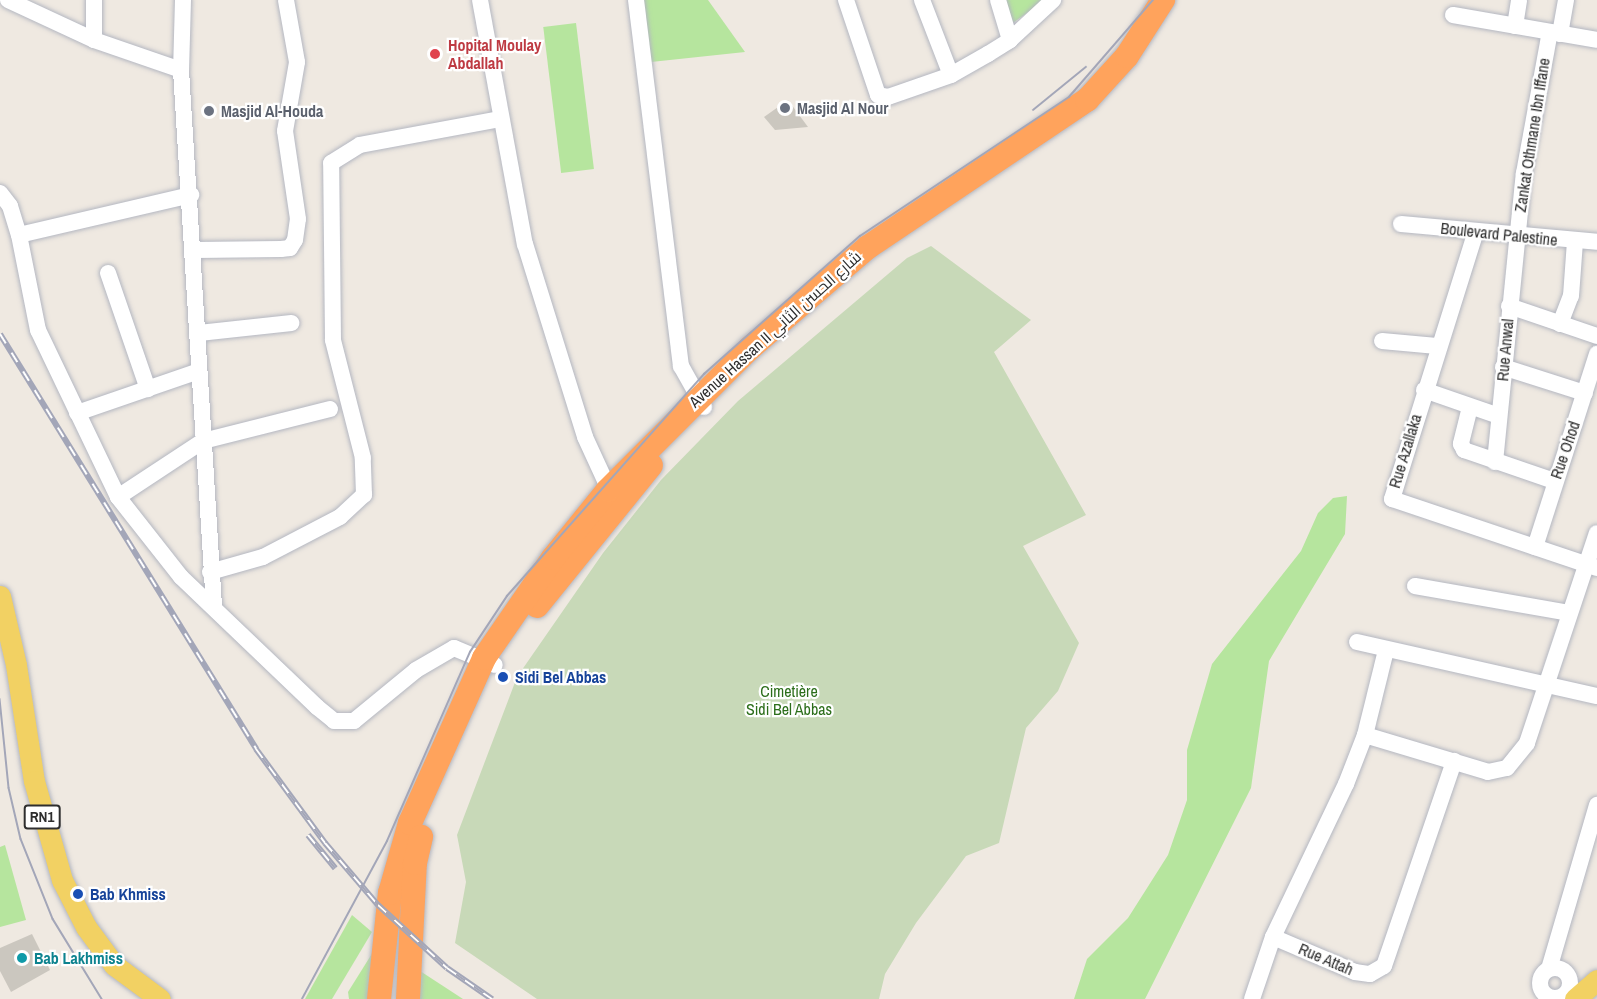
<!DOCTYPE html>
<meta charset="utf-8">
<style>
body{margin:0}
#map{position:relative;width:1597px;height:999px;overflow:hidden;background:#efe9e1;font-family:"Archivo Narrow",Cairo,sans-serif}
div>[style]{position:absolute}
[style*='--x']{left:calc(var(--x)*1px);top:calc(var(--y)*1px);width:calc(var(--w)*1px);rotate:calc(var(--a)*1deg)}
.green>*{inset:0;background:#b6e59e;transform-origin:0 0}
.cemetery>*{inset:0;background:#c8d9b8}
.building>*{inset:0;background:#cbc7bf}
.roads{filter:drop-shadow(0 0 2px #b4b7c1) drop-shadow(0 0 2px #b4b7c1)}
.minor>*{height:16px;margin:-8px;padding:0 8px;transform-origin:8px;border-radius:8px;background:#fff}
.minor>.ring{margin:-8px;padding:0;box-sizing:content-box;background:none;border:16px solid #fff;border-radius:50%}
.major>*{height:21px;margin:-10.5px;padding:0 10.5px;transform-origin:10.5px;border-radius:10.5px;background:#f2d163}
.highway>*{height:24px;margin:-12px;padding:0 12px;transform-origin:12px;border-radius:12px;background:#ffa35c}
.tram>*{height:1.5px;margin:-0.75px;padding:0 0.75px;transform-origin:0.75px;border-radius:0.75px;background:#a3a6b8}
.rail>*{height:6px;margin-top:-3px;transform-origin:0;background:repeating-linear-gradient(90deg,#fff 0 11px,#a3a6b8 0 22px);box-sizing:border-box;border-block:2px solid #a3a6b8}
.dots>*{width:16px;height:16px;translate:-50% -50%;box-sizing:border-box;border:3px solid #fff;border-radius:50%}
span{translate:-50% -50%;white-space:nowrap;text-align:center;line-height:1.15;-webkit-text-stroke:4.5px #fff;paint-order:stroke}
.shield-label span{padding:2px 4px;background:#fff;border:2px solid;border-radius:4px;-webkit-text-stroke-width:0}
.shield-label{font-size:15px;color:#2e2e2e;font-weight:700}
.health-label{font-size:16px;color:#be3a42;font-weight:700}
.left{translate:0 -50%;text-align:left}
.worship-label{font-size:16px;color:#5b616d;font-weight:700}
.street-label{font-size:16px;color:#2e2e2e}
.transit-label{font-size:16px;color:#164399;font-weight:700}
.park-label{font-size:16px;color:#2c6e1b}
.culture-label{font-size:16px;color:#0d838f;font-weight:700}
</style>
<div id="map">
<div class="green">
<div style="clip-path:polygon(643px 0,708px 0,745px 52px,651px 62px)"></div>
<div style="clip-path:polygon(1003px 0,1045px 0,1010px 25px)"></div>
<div style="left:576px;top:23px;width:147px;height:33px;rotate:83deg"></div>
<div style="clip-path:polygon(1347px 496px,1345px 534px,1269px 661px,1251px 788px,1145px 999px,1074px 999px,1087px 959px,1128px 918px,1168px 855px,1187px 800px,1187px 750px,1212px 664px,1301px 551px,1318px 513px,1333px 498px)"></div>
<div style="clip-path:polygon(5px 845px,26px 920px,0 927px,0 847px)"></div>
<div style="clip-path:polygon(352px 915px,372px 932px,332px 999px,305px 999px)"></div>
<div style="clip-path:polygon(373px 952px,368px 999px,349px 999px,348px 992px)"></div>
<div style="clip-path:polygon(417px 969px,463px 999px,416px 999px)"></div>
</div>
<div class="cemetery">
<div style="clip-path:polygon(931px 246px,1031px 320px,994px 352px,1086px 515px,1023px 546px,1079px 643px,1058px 691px,1026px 728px,999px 843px,966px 856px,916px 923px,885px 974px,879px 999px,537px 999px,455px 943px,466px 882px,457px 835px,517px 677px,603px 553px,661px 480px,738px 401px,907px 258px)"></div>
</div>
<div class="building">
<div style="clip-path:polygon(788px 100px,808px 127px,775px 130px,764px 117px)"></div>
<div style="clip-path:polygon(32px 934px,50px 970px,11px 992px,0 971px,0 948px)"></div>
</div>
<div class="roads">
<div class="minor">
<div style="--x:8;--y:0;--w:95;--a:24.9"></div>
<div style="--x:94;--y:40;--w:92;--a:19"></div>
<div style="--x:183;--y:0;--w:70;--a:91.6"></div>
<div style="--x:181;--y:70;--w:537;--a:86.48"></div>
<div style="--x:480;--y:0;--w:248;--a:79.6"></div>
<div style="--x:525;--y:244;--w:202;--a:72.7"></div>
<div style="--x:585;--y:437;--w:67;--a:65.3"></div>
<div style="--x:636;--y:0;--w:369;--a:83"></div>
<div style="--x:681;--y:366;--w:47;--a:60.7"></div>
<div style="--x:846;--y:0;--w:100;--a:71.4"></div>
<div style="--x:878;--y:95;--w:10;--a:11"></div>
<div style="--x:888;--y:97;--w:67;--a:-19.2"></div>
<div style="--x:951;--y:75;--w:43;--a:-29.6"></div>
<div style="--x:988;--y:54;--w:26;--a:-32"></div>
<div style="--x:1010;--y:40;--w:59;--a:-42.9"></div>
<div style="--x:922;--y:0;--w:80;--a:68.9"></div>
<div style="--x:998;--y:0;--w:42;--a:73.3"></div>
<div style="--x:1453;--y:15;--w:146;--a:9.8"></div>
<div style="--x:1515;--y:26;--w:26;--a:-81"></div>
<div style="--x:1560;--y:34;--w:35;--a:-80"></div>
<div style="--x:94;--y:40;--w:40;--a:-90"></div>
<div style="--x:0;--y:193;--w:16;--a:52"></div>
<div style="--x:10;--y:206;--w:30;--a:73"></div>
<div style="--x:19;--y:235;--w:97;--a:78.7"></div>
<div style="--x:38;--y:330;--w:185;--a:64.4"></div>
<div style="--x:118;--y:497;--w:102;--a:51.8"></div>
<div style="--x:181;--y:577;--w:188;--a:43.7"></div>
<div style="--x:317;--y:707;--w:22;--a:39"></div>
<div style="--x:334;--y:721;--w:20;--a:0"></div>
<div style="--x:354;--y:721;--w:80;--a:-39.4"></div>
<div style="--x:416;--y:670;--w:44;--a:-30.1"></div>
<div style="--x:454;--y:648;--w:44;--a:22.5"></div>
<div style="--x:1401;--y:224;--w:197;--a:5.2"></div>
<div style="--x:1476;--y:231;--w:281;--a:107.4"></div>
<div style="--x:1392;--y:499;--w:216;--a:18.6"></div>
<div style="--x:19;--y:235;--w:177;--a:-13.1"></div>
<div style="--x:195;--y:250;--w:86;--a:-0.7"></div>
<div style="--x:281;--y:249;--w:9;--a:-6"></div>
<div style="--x:290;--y:248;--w:9;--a:-58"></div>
<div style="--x:295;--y:240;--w:21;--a:-82"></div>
<div style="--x:298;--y:219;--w:89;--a:-98.4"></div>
<div style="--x:285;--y:131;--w:70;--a:-80.1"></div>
<div style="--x:297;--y:62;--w:63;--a:-100.1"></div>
<div style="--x:108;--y:273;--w:123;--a:71"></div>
<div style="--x:1509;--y:306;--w:93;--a:18.8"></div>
<div style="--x:1560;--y:324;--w:30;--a:-69"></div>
<div style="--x:1571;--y:296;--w:55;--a:-85.8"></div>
<div style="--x:199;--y:333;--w:93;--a:-6.2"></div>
<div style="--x:1382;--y:341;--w:55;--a:5.2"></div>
<div style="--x:1503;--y:367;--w:86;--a:17.6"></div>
<div style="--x:1424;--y:390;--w:79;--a:19.1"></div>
<div style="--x:1470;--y:407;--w:38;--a:104"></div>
<div style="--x:1461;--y:444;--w:7;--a:63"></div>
<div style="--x:1464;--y:450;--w:95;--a:19"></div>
<div style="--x:77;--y:413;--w:129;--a:-19"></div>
<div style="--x:1495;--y:462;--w:290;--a:-84.3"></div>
<div style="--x:1524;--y:173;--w:143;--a:-79.6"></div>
<div style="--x:118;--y:497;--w:102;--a:-33.4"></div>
<div style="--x:203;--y:441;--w:131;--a:-14.1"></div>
<div style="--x:1535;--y:547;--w:203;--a:-72.2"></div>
<div style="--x:210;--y:572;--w:55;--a:-15.8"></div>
<div style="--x:263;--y:557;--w:87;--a:-27.5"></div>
<div style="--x:340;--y:517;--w:33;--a:-43"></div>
<div style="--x:364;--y:495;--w:37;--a:-92"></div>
<div style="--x:363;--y:458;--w:122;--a:-104.3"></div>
<div style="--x:333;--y:340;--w:177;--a:-90.6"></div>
<div style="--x:331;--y:163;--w:34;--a:-32"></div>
<div style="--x:360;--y:145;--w:142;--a:-10.5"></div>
<div style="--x:1415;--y:586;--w:156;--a:9.9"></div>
<div style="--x:1357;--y:642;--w:246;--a:12.7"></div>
<div style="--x:1365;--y:735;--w:128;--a:16.7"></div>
<div style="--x:1488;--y:772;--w:19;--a:-12"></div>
<div style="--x:1507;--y:768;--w:32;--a:-51"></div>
<div style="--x:1527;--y:743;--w:221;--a:-71.6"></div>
<div style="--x:1273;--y:937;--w:89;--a:23.1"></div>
<div style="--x:1355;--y:972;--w:15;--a:8"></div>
<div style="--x:1370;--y:974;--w:16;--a:-30"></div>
<div style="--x:1384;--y:966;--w:217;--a:-71.1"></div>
<div class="ring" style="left:1540px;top:968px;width:14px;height:14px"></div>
<div style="--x:1549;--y:969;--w:171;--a:-73.7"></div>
<div style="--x:1252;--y:999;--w:65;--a:-71.3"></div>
<div style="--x:1273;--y:937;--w:170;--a:-64.5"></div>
<div style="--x:1346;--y:784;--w:53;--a:-68.8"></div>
<div style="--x:1365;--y:735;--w:88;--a:-76.1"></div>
</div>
<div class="major">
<div style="--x:0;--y:596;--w:71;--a:76.9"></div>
<div style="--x:16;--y:665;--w:117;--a:81.2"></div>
<div style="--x:34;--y:781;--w:103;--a:74.2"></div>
<div style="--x:62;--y:880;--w:53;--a:62.9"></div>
<div style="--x:86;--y:927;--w:47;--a:53.6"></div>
<div style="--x:114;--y:965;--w:57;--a:36.5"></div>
<div style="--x:1575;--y:999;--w:29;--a:-41"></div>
</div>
<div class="highway">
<div style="--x:537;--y:606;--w:181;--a:-51"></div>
<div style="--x:379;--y:999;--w:107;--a:-84.1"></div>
<div style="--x:390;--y:893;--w:73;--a:-74.1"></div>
<div style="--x:410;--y:823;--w:181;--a:-65.8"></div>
<div style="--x:484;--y:658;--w:121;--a:-55.4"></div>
<div style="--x:553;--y:558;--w:87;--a:-51"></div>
<div style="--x:608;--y:490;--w:201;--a:-45"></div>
<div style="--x:750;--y:348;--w:155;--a:-40.6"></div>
<div style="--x:868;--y:247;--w:264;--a:-33.9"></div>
<div style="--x:1087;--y:100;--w:59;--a:-47.7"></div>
<div style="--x:1127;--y:56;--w:67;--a:-57.3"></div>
<div style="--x:408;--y:999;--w:136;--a:-87.1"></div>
<div style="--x:415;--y:863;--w:27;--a:-77"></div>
</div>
</div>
<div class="tram">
<div style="--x:1033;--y:110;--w:68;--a:-39.1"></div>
<div style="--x:0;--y:699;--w:89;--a:84.2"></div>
<div style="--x:9;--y:788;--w:52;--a:76.8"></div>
<div style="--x:21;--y:839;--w:86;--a:68.2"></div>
<div style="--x:53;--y:919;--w:94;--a:58.5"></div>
<div style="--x:302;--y:999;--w:179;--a:-61.7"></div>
<div style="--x:387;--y:841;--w:206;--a:-66.3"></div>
<div style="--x:470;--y:652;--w:67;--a:-56.5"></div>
<div style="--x:507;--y:596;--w:297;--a:-48.4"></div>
<div style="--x:704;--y:374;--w:208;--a:-41.5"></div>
<div style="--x:860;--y:236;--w:251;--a:-33.6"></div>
<div style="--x:1069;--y:97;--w:128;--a:-49.1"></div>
</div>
<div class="rail">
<div style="--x:0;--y:334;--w:488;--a:58.3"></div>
<div style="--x:256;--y:749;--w:117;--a:53.7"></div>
<div style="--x:325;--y:843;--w:82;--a:49.5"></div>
<div style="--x:378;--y:905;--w:93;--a:42.4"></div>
<div style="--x:447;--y:968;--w:55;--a:34.6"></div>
<div style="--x:308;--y:835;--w:43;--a:50.7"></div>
</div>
<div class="dots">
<div style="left:435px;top:54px;background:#e0444e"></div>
<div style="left:785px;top:108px;background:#6b7280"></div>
<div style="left:209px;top:111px;background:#6b7280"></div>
<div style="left:503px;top:677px;background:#1a4fb4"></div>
<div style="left:78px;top:894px;background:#1a4fb4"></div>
<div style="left:22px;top:958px;background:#0f9aa8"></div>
</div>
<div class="shield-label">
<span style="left:42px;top:817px">RN1</span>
</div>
<div class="health-label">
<span class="left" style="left:448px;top:54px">Hopital Moulay<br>Abdallah</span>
</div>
<div class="worship-label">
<span class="left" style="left:797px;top:108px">Masjid Al Nour</span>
<span class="left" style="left:221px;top:111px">Masjid Al-Houda</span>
</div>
<div class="street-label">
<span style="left:1532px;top:135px;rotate:-81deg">Zankat Othmane Ibn Iffane</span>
<span style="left:1499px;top:234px;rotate:6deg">Boulevard Palestine</span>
<span style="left:775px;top:329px;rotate:-42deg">Avenue Hassan II شارع الحسن الثاني</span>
<span style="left:1505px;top:350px;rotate:-85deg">Rue Anwal</span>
<span style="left:1565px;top:450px;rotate:-71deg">Rue Ohod</span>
<span style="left:1405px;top:451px;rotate:-73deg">Rue Azallaka</span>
<span style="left:1326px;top:959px;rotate:23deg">Rue Attah</span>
</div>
<div class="transit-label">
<span class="left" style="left:515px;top:677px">Sidi Bel Abbas</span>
<span class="left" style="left:90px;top:894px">Bab Khmiss</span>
</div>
<div class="park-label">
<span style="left:789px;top:700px">Cimetière<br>Sidi Bel Abbas</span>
</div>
<div class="culture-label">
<span class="left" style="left:34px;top:958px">Bab Lakhmiss</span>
</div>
</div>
